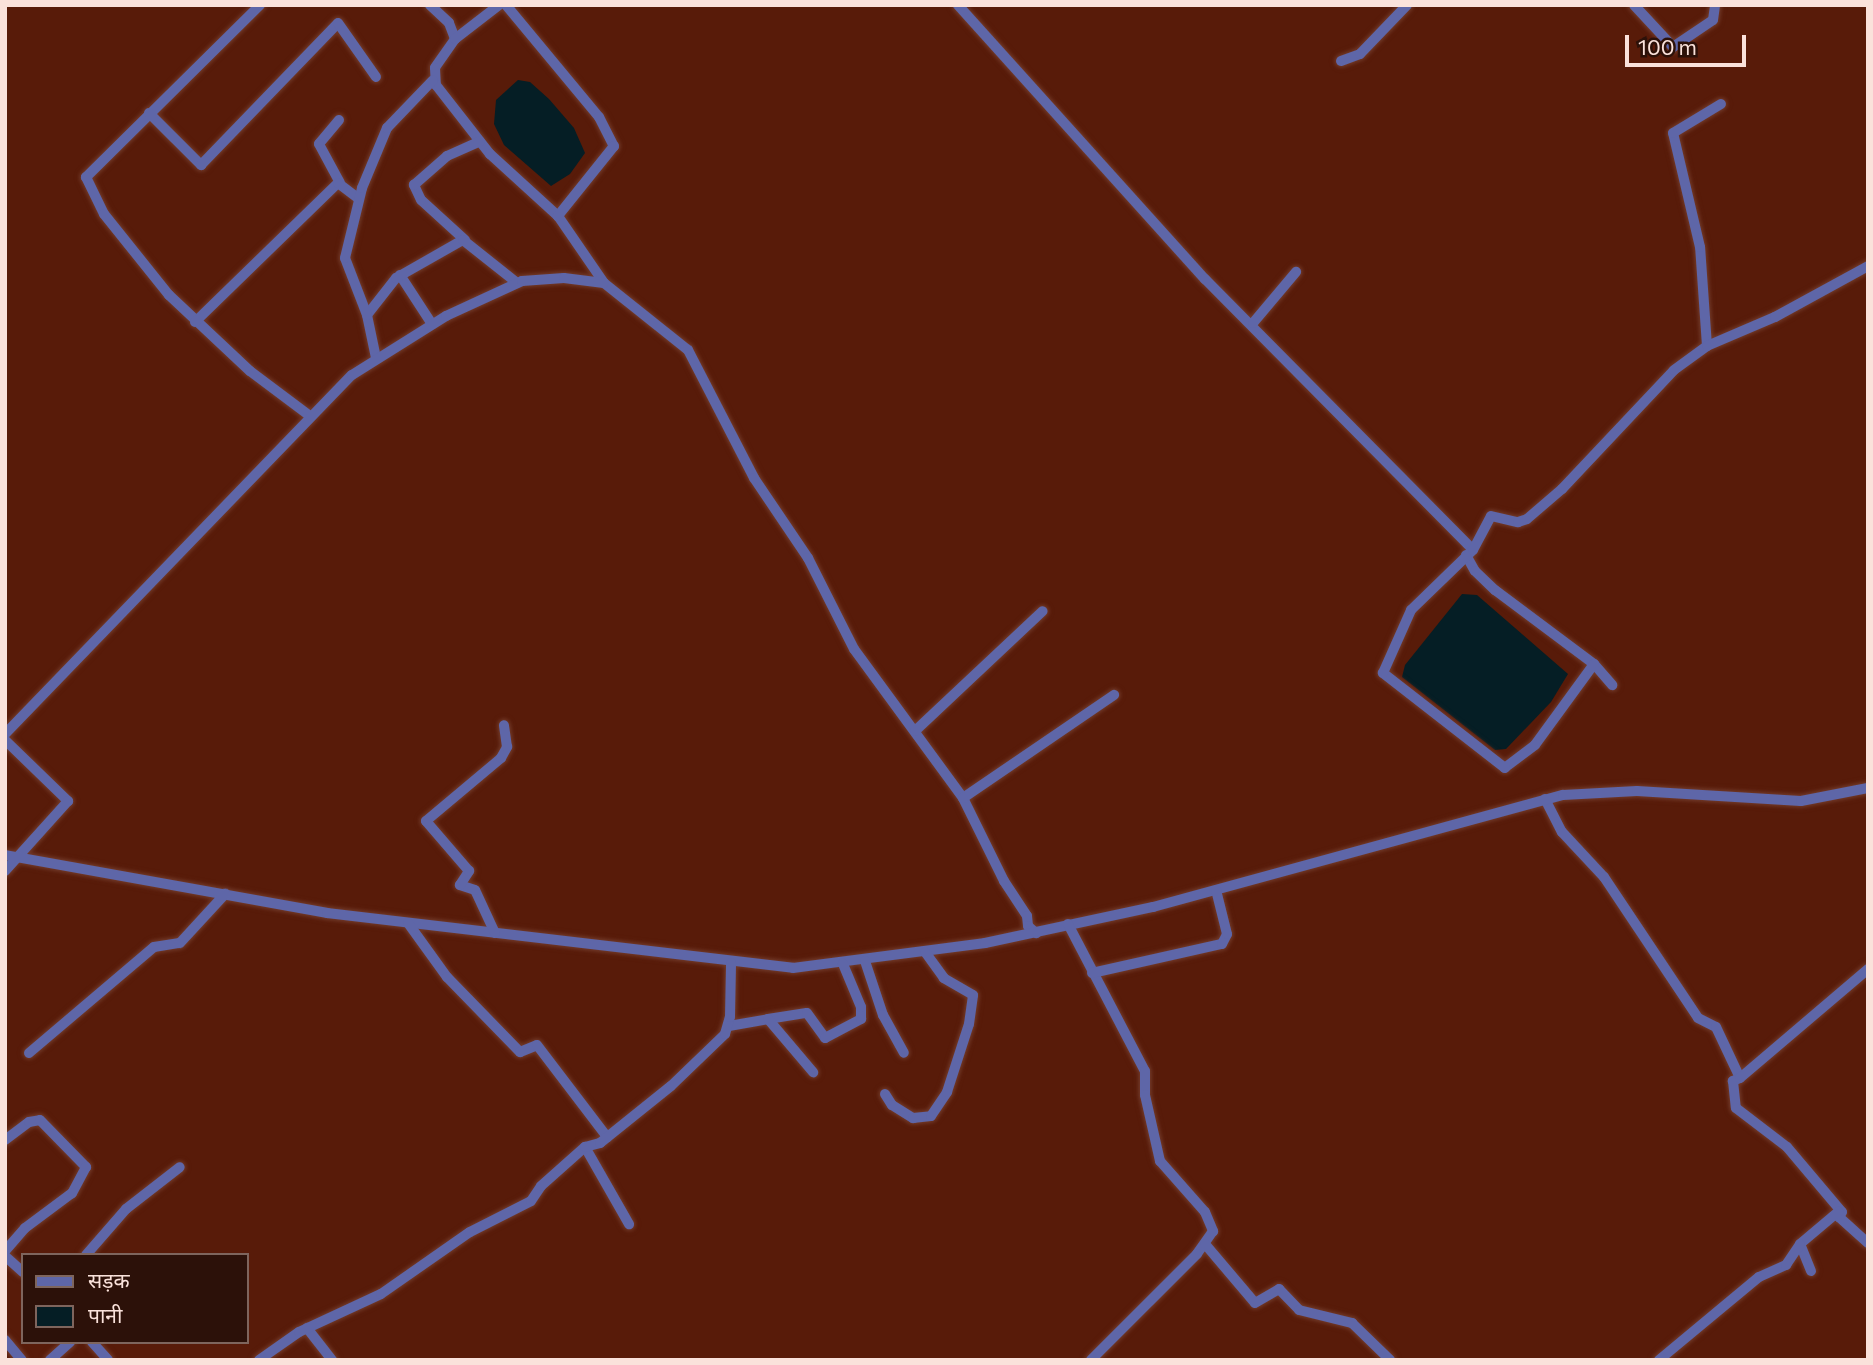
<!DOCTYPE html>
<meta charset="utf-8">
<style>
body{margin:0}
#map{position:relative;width:1873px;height:1365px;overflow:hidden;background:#581b09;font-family:Commissioner,"Noto Sans Devanagari",sans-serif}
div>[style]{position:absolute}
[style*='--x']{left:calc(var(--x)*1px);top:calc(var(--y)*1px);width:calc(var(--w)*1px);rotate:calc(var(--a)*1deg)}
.water>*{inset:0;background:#051e25}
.roads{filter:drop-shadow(0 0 2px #723b2b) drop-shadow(0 0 2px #723b2b)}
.minor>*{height:10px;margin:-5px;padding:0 5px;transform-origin:5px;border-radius:5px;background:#5e66a8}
span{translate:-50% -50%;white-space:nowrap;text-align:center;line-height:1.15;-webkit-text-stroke:5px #2c1109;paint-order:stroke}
.frame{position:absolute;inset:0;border:7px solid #fae2db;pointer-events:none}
.legend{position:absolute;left:21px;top:1253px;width:228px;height:91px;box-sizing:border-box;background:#2c1109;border:2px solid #7e655d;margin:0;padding:9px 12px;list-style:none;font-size:21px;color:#fae2db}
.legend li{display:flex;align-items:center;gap:14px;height:35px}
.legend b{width:35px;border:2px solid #7e655d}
.scale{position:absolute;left:1625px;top:35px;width:121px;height:32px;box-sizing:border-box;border:4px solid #fae2db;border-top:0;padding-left:9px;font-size:21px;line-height:24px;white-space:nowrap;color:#fae2db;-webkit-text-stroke:5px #2c1109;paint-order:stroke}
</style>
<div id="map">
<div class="water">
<div style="clip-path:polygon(518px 80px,530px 82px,549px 99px,574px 128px,585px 153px,570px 174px,551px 186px,504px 145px,494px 124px,496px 100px)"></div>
<div style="clip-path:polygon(1462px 594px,1477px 595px,1568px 674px,1551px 702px,1506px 749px,1495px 750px,1402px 677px,1405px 665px)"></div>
</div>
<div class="roads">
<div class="minor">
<div style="--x:260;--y:5;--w:245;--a:135.3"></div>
<div style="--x:86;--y:177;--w:41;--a:64.1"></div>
<div style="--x:104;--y:214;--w:104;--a:51.3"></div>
<div style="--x:169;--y:295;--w:111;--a:43.2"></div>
<div style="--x:250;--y:371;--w:75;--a:36.9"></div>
<div style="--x:430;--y:5;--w:26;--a:43"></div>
<div style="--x:449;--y:23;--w:17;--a:69"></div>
<div style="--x:455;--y:39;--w:35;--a:125"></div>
<div style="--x:435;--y:68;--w:17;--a:87"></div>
<div style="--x:436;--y:85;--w:88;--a:52"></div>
<div style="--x:490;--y:154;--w:92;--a:42.4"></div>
<div style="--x:558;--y:216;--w:81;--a:55.5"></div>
<div style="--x:604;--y:283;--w:107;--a:38.6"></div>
<div style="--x:688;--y:350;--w:144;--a:62.7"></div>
<div style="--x:754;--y:478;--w:97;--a:56"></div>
<div style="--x:808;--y:558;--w:102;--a:63.2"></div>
<div style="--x:854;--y:649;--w:185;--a:53.8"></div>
<div style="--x:963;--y:798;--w:93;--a:63.7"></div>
<div style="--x:1004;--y:881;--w:42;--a:56.7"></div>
<div style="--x:1027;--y:916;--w:10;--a:84"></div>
<div style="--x:1028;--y:926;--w:11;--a:41"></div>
<div style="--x:506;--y:5;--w:146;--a:50.3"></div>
<div style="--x:599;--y:117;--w:33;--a:63"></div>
<div style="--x:614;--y:146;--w:90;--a:128.7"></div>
<div style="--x:958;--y:5;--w:369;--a:48"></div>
<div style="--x:1205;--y:279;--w:381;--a:45.3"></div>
<div style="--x:1634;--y:5;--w:57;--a:47.1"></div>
<div style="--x:1673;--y:47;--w:48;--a:-34"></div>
<div style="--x:1713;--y:20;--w:15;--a:-82"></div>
<div style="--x:455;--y:39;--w:56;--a:-37.7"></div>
<div style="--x:1341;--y:61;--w:20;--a:-20"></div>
<div style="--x:1360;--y:54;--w:68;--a:-46.2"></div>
<div style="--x:149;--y:113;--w:74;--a:45"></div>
<div style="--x:201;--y:165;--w:197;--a:-46"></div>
<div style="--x:338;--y:23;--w:66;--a:54.9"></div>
<div style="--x:339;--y:120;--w:31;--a:130"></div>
<div style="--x:319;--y:144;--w:44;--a:61.7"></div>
<div style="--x:465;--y:240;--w:59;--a:-137.7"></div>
<div style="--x:421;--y:200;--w:17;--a:-115"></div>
<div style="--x:414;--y:185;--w:44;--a:-41.3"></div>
<div style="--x:447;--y:156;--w:36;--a:-24"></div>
<div style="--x:400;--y:275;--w:59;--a:56.9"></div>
<div style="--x:367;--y:315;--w:47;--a:-51.9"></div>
<div style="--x:396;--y:278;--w:77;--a:-29.6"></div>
<div style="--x:463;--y:240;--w:69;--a:38.5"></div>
<div style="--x:195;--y:322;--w:199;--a:-44.2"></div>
<div style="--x:338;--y:183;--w:26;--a:37"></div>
<div style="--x:1253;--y:323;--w:67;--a:-49.9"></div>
<div style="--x:1707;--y:346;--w:99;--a:-94"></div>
<div style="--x:1700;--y:247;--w:117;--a:-103.3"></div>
<div style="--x:1673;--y:133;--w:56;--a:-31.1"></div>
<div style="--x:376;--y:358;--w:44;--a:-101.8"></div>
<div style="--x:367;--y:315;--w:61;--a:-111.1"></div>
<div style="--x:345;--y:258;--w:72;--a:-76.3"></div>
<div style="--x:362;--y:188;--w:65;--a:-67.4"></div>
<div style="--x:387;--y:128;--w:66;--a:-46.2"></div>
<div style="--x:1466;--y:555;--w:18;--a:61"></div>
<div style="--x:1475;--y:571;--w:28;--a:44"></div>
<div style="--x:1495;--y:590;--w:124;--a:36.8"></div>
<div style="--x:1594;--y:664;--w:28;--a:49"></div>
<div style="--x:1594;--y:664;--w:100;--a:126.1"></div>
<div style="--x:1535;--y:745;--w:38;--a:143"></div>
<div style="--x:1505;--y:768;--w:155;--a:-142.1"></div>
<div style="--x:1383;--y:673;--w:69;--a:-66"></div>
<div style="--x:1411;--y:610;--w:86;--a:-44.1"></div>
<div style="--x:1473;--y:550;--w:38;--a:-62"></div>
<div style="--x:1491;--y:516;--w:28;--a:13"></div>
<div style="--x:1518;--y:522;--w:9;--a:-18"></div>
<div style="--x:1527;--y:519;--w:46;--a:-40.6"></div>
<div style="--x:1562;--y:489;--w:163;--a:-46.7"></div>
<div style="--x:1674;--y:370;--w:41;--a:-36"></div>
<div style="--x:1707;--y:346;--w:74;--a:-23.1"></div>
<div style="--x:1775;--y:317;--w:106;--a:-28.7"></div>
<div style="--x:915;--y:731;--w:175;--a:-43.2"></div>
<div style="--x:5;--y:734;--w:499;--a:-46"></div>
<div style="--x:352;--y:375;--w:111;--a:-32.1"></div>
<div style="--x:446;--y:316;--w:84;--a:-24.7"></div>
<div style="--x:522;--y:281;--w:42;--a:-4.1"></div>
<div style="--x:564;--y:278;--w:40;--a:7.1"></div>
<div style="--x:5;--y:740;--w:88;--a:44.1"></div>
<div style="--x:68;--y:801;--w:94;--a:132"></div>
<div style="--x:963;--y:798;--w:183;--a:-34.3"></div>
<div style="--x:1545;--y:799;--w:37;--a:63"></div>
<div style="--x:1562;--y:832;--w:62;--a:47"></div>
<div style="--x:1604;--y:877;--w:169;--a:56.3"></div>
<div style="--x:1698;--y:1018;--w:20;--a:27"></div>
<div style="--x:1716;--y:1027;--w:56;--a:64.8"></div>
<div style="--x:1740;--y:1078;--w:8;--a:157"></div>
<div style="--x:1733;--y:1081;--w:27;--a:84"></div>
<div style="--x:1736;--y:1108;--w:64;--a:37.4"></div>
<div style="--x:1787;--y:1147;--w:85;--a:49.8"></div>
<div style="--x:1842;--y:1212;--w:6;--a:121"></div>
<div style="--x:1839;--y:1217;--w:39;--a:42"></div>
<div style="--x:5;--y:855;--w:327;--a:10.2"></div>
<div style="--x:327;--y:913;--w:469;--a:6.7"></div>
<div style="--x:793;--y:968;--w:194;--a:-7.4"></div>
<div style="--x:985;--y:943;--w:172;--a:-12.1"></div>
<div style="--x:1153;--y:907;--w:425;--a:-15.3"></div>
<div style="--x:1563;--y:795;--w:74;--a:-3.1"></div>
<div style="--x:1637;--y:791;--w:164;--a:3.5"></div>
<div style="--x:1801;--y:801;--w:68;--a:-11"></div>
<div style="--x:408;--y:923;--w:67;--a:54.2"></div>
<div style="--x:447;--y:977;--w:105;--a:45.8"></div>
<div style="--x:520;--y:1052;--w:18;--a:-22"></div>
<div style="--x:537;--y:1045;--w:116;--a:52.7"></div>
<div style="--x:1068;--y:924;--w:166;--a:62.4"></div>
<div style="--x:1145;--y:1071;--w:24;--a:90"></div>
<div style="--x:1145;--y:1095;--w:68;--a:77.2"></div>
<div style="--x:1160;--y:1161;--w:68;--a:48.6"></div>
<div style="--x:1205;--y:1212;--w:21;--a:67"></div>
<div style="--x:1213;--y:1231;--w:28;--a:125"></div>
<div style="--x:1197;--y:1254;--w:150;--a:135"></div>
<div style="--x:495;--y:933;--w:47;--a:-114.9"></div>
<div style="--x:475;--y:890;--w:16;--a:-162"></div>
<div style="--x:460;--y:885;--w:17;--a:-57"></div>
<div style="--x:469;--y:871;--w:66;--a:-130.7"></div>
<div style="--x:426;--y:821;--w:98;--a:-40"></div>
<div style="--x:501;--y:758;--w:13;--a:-61"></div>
<div style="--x:507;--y:747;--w:22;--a:-98"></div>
<div style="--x:865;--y:961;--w:57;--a:71.6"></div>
<div style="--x:883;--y:1015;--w:43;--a:61.1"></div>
<div style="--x:1092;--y:973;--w:133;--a:-12.6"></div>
<div style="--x:1222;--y:944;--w:11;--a:-63"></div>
<div style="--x:1227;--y:934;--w:45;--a:-104"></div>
<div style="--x:768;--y:1019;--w:39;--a:-9"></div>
<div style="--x:807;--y:1013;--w:31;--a:54"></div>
<div style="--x:825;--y:1038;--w:41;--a:-27.8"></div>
<div style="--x:861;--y:1019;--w:12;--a:-90"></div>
<div style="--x:861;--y:1007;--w:47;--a:-112.7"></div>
<div style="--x:729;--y:1026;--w:40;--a:-10"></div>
<div style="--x:768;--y:1019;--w:70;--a:49.7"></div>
<div style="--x:29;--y:1053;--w:164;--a:-40.3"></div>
<div style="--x:154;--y:947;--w:26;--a:-9"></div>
<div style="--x:180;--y:943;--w:67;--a:-47.4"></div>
<div style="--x:1740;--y:1078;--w:168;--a:-40.4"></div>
<div style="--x:885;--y:1094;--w:13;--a:58"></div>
<div style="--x:892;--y:1105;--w:25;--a:32"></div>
<div style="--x:913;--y:1118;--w:18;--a:-6"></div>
<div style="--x:931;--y:1116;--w:29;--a:-56"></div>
<div style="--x:947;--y:1092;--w:71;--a:-72.1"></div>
<div style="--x:969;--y:1024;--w:29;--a:-82"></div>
<div style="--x:973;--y:995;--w:34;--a:-150"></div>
<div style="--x:944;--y:978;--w:32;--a:-126"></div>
<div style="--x:5;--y:1140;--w:30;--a:-37"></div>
<div style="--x:29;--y:1122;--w:11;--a:-10"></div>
<div style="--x:40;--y:1120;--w:66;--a:45.6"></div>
<div style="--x:86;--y:1167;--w:30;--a:118"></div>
<div style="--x:72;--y:1193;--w:59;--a:143.3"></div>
<div style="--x:25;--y:1228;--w:30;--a:131"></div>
<div style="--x:585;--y:1147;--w:89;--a:60.3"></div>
<div style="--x:1205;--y:1244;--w:77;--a:49.7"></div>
<div style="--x:1255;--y:1303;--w:28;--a:-30"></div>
<div style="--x:1279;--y:1289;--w:29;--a:46"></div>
<div style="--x:1299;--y:1310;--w:55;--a:13.8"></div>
<div style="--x:1352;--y:1323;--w:53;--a:44.2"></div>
<div style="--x:86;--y:1255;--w:61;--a:-49"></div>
<div style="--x:126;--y:1209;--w:68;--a:-37.9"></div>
<div style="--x:5;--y:1256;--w:24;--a:42"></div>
<div style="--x:1811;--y:1271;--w:29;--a:-112"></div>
<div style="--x:1800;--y:1244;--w:50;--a:-40.1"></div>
<div style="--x:307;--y:1328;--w:41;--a:52"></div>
<div style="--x:5;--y:1340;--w:26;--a:50"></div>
<div style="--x:92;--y:1342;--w:24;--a:48"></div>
<div style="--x:50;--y:1360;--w:27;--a:-42"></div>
<div style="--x:259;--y:1360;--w:49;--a:-35"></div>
<div style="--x:299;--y:1332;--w:90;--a:-24.9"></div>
<div style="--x:381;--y:1294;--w:108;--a:-34.9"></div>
<div style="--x:470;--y:1232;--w:68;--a:-26.9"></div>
<div style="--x:531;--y:1201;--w:18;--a:-56"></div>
<div style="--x:541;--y:1186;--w:59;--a:-41.6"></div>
<div style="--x:585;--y:1147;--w:16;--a:-15"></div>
<div style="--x:600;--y:1143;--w:91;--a:-38.8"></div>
<div style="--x:671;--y:1086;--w:75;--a:-43.9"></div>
<div style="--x:725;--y:1034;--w:18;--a:-74"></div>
<div style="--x:730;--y:1017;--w:54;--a:-88.9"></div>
<div style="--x:1659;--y:1360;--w:130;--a:-39.7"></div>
<div style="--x:1759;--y:1277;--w:30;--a:-24"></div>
<div style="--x:1786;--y:1265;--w:25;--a:-56"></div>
</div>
</div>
<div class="frame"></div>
<ul class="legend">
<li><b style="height:9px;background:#5e66a8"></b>सड़क</li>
<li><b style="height:19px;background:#051e25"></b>पानी</li>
</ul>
<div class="scale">100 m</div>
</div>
